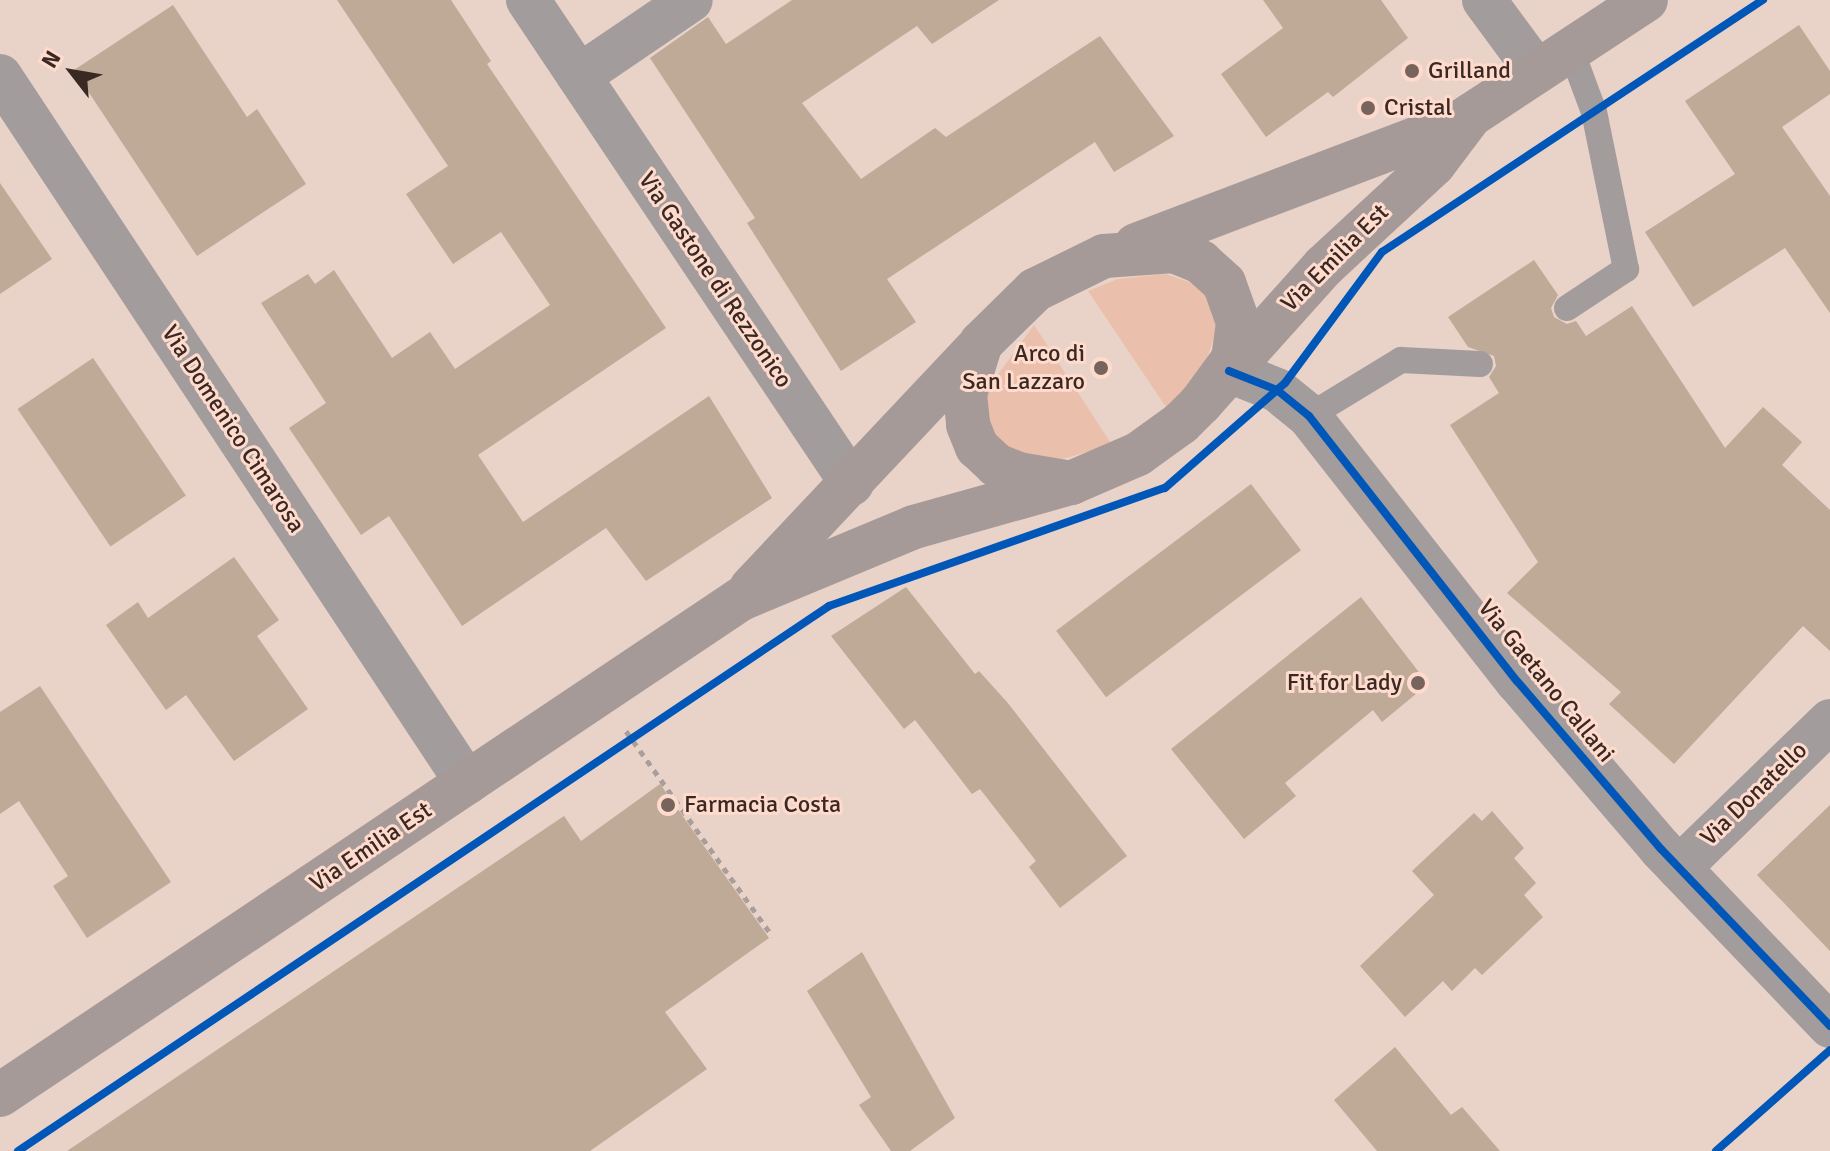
<!DOCTYPE html>
<style>
body{margin:0}
#map{position:relative;width:1830px;height:1151px;overflow:hidden;background:#e9d2c7;font-family:Signika,sans-serif}
div>[style]{position:absolute}
[style*='--x']{left:calc(var(--x)*1px);top:calc(var(--y)*1px);width:calc(var(--w)*1px);rotate:calc(var(--a)*1deg)}
.green>*{inset:0;background:#eabfac}
.building>*{inset:0;background:#bfa997;transform-origin:0 0}
.path>*{height:5px;margin-top:-2.5px;transform-origin:0;background:repeating-linear-gradient(90deg,#aa9e9c 0 6px,transparent 0 12px)}
.service>*{height:26px;margin:-13px;padding:0 13px;transform-origin:13px;border-radius:13px;background:#a39c9c}
.minor>*{height:44px;margin:-22px;padding:0 22px;transform-origin:22px;border-radius:22px;background:#a39c9c}
.secondary>*{height:44px;margin:-22px;padding:0 22px;transform-origin:22px;border-radius:22px;background:#a69a99}
.cycleway>*{height:8px;margin:-4px;padding:0 4px;transform-origin:4px;border-radius:4px;background:#0057b8}
.dots>*{width:22px;height:22px;translate:-50% -50%;box-sizing:border-box;border:4px solid #fedbcc;border-radius:50%}
span{translate:-50% -50%;white-space:nowrap;text-align:center;line-height:1.15;-webkit-text-stroke:6px #fedbcc;paint-order:stroke}
.poi-label{font-size:24px;color:#3a2922}
.left{translate:0 -50%;text-align:left}
.right{translate:-100% -50%;text-align:right}
.street-label{font-size:24px;color:#3a2922}
.north{position:absolute;left:32px;top:32px;width:80px;height:80px;-webkit-text-stroke:6px #fedbcc;paint-order:stroke;rotate:301deg;font-size:22px;font-weight:700;line-height:32px;text-align:center;color:#3a2922}
.north::after{content:'';display:block;margin:auto;width:28px;height:36px;background:#3a2922;clip-path:polygon(50% 0,100% 100%,50% 72%,0 100%)}
</style>
<div id="map">
<div class="green">
<div style="clip-path:polygon(1166px 274px,1197px 285px,1208px 297px,1217px 329px,1206px 361px,1168px 410px,1088px 291px,1118px 279px)"></div>
<div style="clip-path:polygon(1034px 325px,1112px 445px,1062px 459px,1012px 455px,990px 431px,987px 396px,991px 384px)"></div>
</div>
<div class="building">
<div style="clip-path:polygon(337px 0,451px 0,491px 61px,487px 64px,666px 328px,478px 455px,523px 522px,709px 396px,772px 498px,646px 581px,606px 528px,462px 626px,389px 516px,361px 535px,289px 428px,326px 403px,261px 303px,308px 274px,315px 284px,334px 270px,392px 358px,430px 332px,455px 369px,550px 305px,501px 232px,453px 264px,406px 194px,448px 166px)"></div>
<div style="clip-path:polygon(792px 0,999px 0,932px 44px,917px 26px,802px 103px,861px 179px,935px 128px,946px 137px,1100px 36px,1174px 136px,1114px 172px,1095px 142px,887px 279px,916px 322px,841px 371px,747px 223px,755px 218px,650px 58px,708px 17px,726px 44px)"></div>
<div style="clip-path:polygon(1263px 0,1381px 0,1408px 38px,1333px 97px,1328px 92px,1266px 137px,1221px 74px,1283px 28px)"></div>
<div style="clip-path:polygon(173px 5px,247px 117px,257px 109px,306px 184px,197px 256px,74px 70px)"></div>
<div style="clip-path:polygon(1799px 25px,1830px 71px,1830px 94px,1782px 127px,1830px 196px,1830px 313px,1785px 248px,1693px 307px,1645px 232px,1735px 174px,1685px 101px)"></div>
<div style="clip-path:polygon(0 183px,52px 259px,0 294px)"></div>
<div style="clip-path:polygon(1534px 260px,1558px 295px,1551px 308px,1554px 317px,1567px 324px,1576px 321px,1586px 336px,1632px 306px,1725px 448px,1763px 407px,1802px 442px,1782px 465px,1830px 510px,1830px 651px,1803px 626px,1674px 764px,1609px 704px,1621px 692px,1507px 593px,1538px 562px,1450px 425px,1499px 393px,1489px 377px,1496px 366px,1494px 356px,1468px 347px,1448px 317px)"></div>
<div style="left:93px;top:358px;width:166px;height:91px;rotate:56deg"></div>
<div style="left:1251px;top:484px;width:83px;height:244px;rotate:53deg"></div>
<div style="clip-path:polygon(234px 557px,279px 620px,257px 636px,308px 709px,234px 761px,186px 695px,166px 710px,106px 625px,138px 602px,148px 618px)"></div>
<div style="clip-path:polygon(906px 587px,975px 674px,979px 671px,1007px 702px,1127px 856px,1060px 908px,1029px 867px,1036px 861px,980px 789px,972px 794px,915px 720px,904px 729px,831px 636px)"></div>
<div style="clip-path:polygon(1361px 597px,1428px 684px,1382px 722px,1373px 710px,1285px 783px,1296px 796px,1244px 839px,1171px 749px)"></div>
<div style="clip-path:polygon(40px 686px,171px 882px,87px 938px,53px 886px,68px 876px,19px 801px,0 814px,0 712px)"></div>
<div style="clip-path:polygon(660px 784px,769px 938px,665px 1012px,707px 1069px,590px 1151px,67px 1151px,564px 816px,581px 841px)"></div>
<div style="clip-path:polygon(1830px 805px,1830px 951px,1757px 875px)"></div>
<div style="clip-path:polygon(1492px 811px,1524px 848px,1514px 858px,1536px 883px,1524px 895px,1543px 917px,1482px 975px,1475px 968px,1452px 991px,1443px 981px,1405px 1017px,1360px 966px,1434px 895px,1412px 871px,1474px 813px,1482px 821px)"></div>
<div style="clip-path:polygon(862px 952px,955px 1118px,910px 1151px,891px 1151px,859px 1105px,871px 1097px,807px 991px)"></div>
<div style="clip-path:polygon(1395px 1047px,1451px 1115px,1462px 1107px,1500px 1151px,1377px 1151px,1334px 1100px)"></div>
</div>
<div class="path">
<div style="--x:626;--y:731;--w:252;--a:54.5"></div>
</div>
<div class="service">
<div style="--x:1567;--y:308;--w:71;--a:-33.5"></div>
<div style="--x:1626;--y:269;--w:160;--a:-101.5"></div>
<div style="--x:1594;--y:112;--w:66;--a:-110.4"></div>
<div style="--x:1309;--y:416;--w:108;--a:-31.3"></div>
<div style="--x:1401;--y:360;--w:79;--a:2.9"></div>
</div>
<div class="minor">
<div style="--x:528;--y:0;--w:582;--a:56.2"></div>
<div style="--x:1484;--y:0;--w:89;--a:53.6"></div>
<div style="--x:0;--y:76;--w:847;--a:56.55"></div>
<div style="--x:579;--y:76;--w:135;--a:-34.2"></div>
<div style="--x:1229;--y:371;--w:52;--a:21.6"></div>
<div style="--x:1277;--y:390;--w:41;--a:39.1"></div>
<div style="--x:1309;--y:416;--w:337;--a:51.9"></div>
<div style="--x:1517;--y:681;--w:221;--a:49.4"></div>
<div style="--x:1661;--y:849;--w:245;--a:46.3"></div>
<div style="--x:1679;--y:868;--w:211;--a:-44.2"></div>
</div>
<div class="secondary">
<div style="--x:1136;--y:245;--w:349;--a:-20.8"></div>
<div style="--x:1462;--y:121;--w:220;--a:-33.3"></div>
<div style="--x:1201;--y:403;--w:54;--a:-54"></div>
<div style="--x:1233;--y:359;--w:37;--a:-82"></div>
<div style="--x:1238;--y:322;--w:41;--a:-109.7"></div>
<div style="--x:1224;--y:283;--w:31;--a:-138"></div>
<div style="--x:1201;--y:262;--w:29;--a:-158"></div>
<div style="--x:1174;--y:251;--w:70;--a:175.9"></div>
<div style="--x:1104;--y:256;--w:77;--a:153.8"></div>
<div style="--x:1035;--y:290;--w:76;--a:135.5"></div>
<div style="--x:981;--y:343;--w:53;--a:107.4"></div>
<div style="--x:965;--y:394;--w:31;--a:84"></div>
<div style="--x:968;--y:425;--w:24;--a:68"></div>
<div style="--x:977;--y:447;--w:26;--a:43"></div>
<div style="--x:996;--y:465;--w:24;--a:22"></div>
<div style="--x:1018;--y:474;--w:54;--a:9.6"></div>
<div style="--x:1071;--y:483;--w:73;--a:-23.4"></div>
<div style="--x:1138;--y:454;--w:53;--a:-35.8"></div>
<div style="--x:1181;--y:423;--w:28;--a:-45"></div>
<div style="--x:1201;--y:403;--w:184;--a:-48.1"></div>
<div style="--x:1324;--y:266;--w:150;--a:-42.8"></div>
<div style="--x:1434;--y:164;--w:61;--a:-52.9"></div>
<div style="--x:751;--y:588;--w:327;--a:-46.7"></div>
<div style="--x:0;--y:1095;--w:892;--a:-33.8"></div>
<div style="--x:741;--y:599;--w:187;--a:-22.6"></div>
<div style="--x:914;--y:527;--w:163;--a:-15.7"></div>
</div>
<div class="cycleway">
<div style="--x:1229;--y:371;--w:52;--a:21.6"></div>
<div style="--x:1277;--y:390;--w:41;--a:39.1"></div>
<div style="--x:1309;--y:416;--w:337;--a:51.9"></div>
<div style="--x:1517;--y:681;--w:221;--a:49.4"></div>
<div style="--x:1661;--y:849;--w:245;--a:46.3"></div>
<div style="--x:18;--y:1151;--w:977;--a:-33.9"></div>
<div style="--x:829;--y:606;--w:356;--a:-19.4"></div>
<div style="--x:1165;--y:488;--w:159;--a:-41.2"></div>
<div style="--x:1285;--y:383;--w:163;--a:-53.5"></div>
<div style="--x:1382;--y:252;--w:457;--a:-33.5"></div>
<div style="--x:1716;--y:1151;--w:152;--a:-41.5"></div>
</div>
<div class="dots">
<div style="left:1412px;top:71px;background:#77645c"></div>
<div style="left:1368px;top:108px;background:#77645c"></div>
<div style="left:1101px;top:368px;background:#77645c"></div>
<div style="left:1418px;top:683px;background:#77645c"></div>
<div style="left:668px;top:805px;background:#77645c"></div>
</div>
<div class="poi-label">
<span class="left" style="left:1428px;top:71px">Grilland</span>
<span class="left" style="left:1384px;top:108px">Cristal</span>
<span class="right" style="left:1085px;top:368px">Arco di<br>San Lazzaro</span>
<span class="right" style="left:1402px;top:683px">Fit for Lady</span>
<span class="left" style="left:684px;top:805px">Farmacia Costa</span>
</div>
<div class="street-label">
<span style="left:1335px;top:258px;rotate:-45deg">Via Emilia Est</span>
<span style="left:715px;top:280px;rotate:56deg">Via Gastone di Rezzonico</span>
<span style="left:233px;top:429px;rotate:57deg">Via Domenico Cimarosa</span>
<span style="left:1546px;top:681px;rotate:51deg">Via Gaetano Callani</span>
<span style="left:1754px;top:794px;rotate:-44deg">Via Donatello</span>
<span style="left:371px;top:847px;rotate:-34deg">Via Emilia Est</span>
</div>
<div class="north">N</div>
</div>
